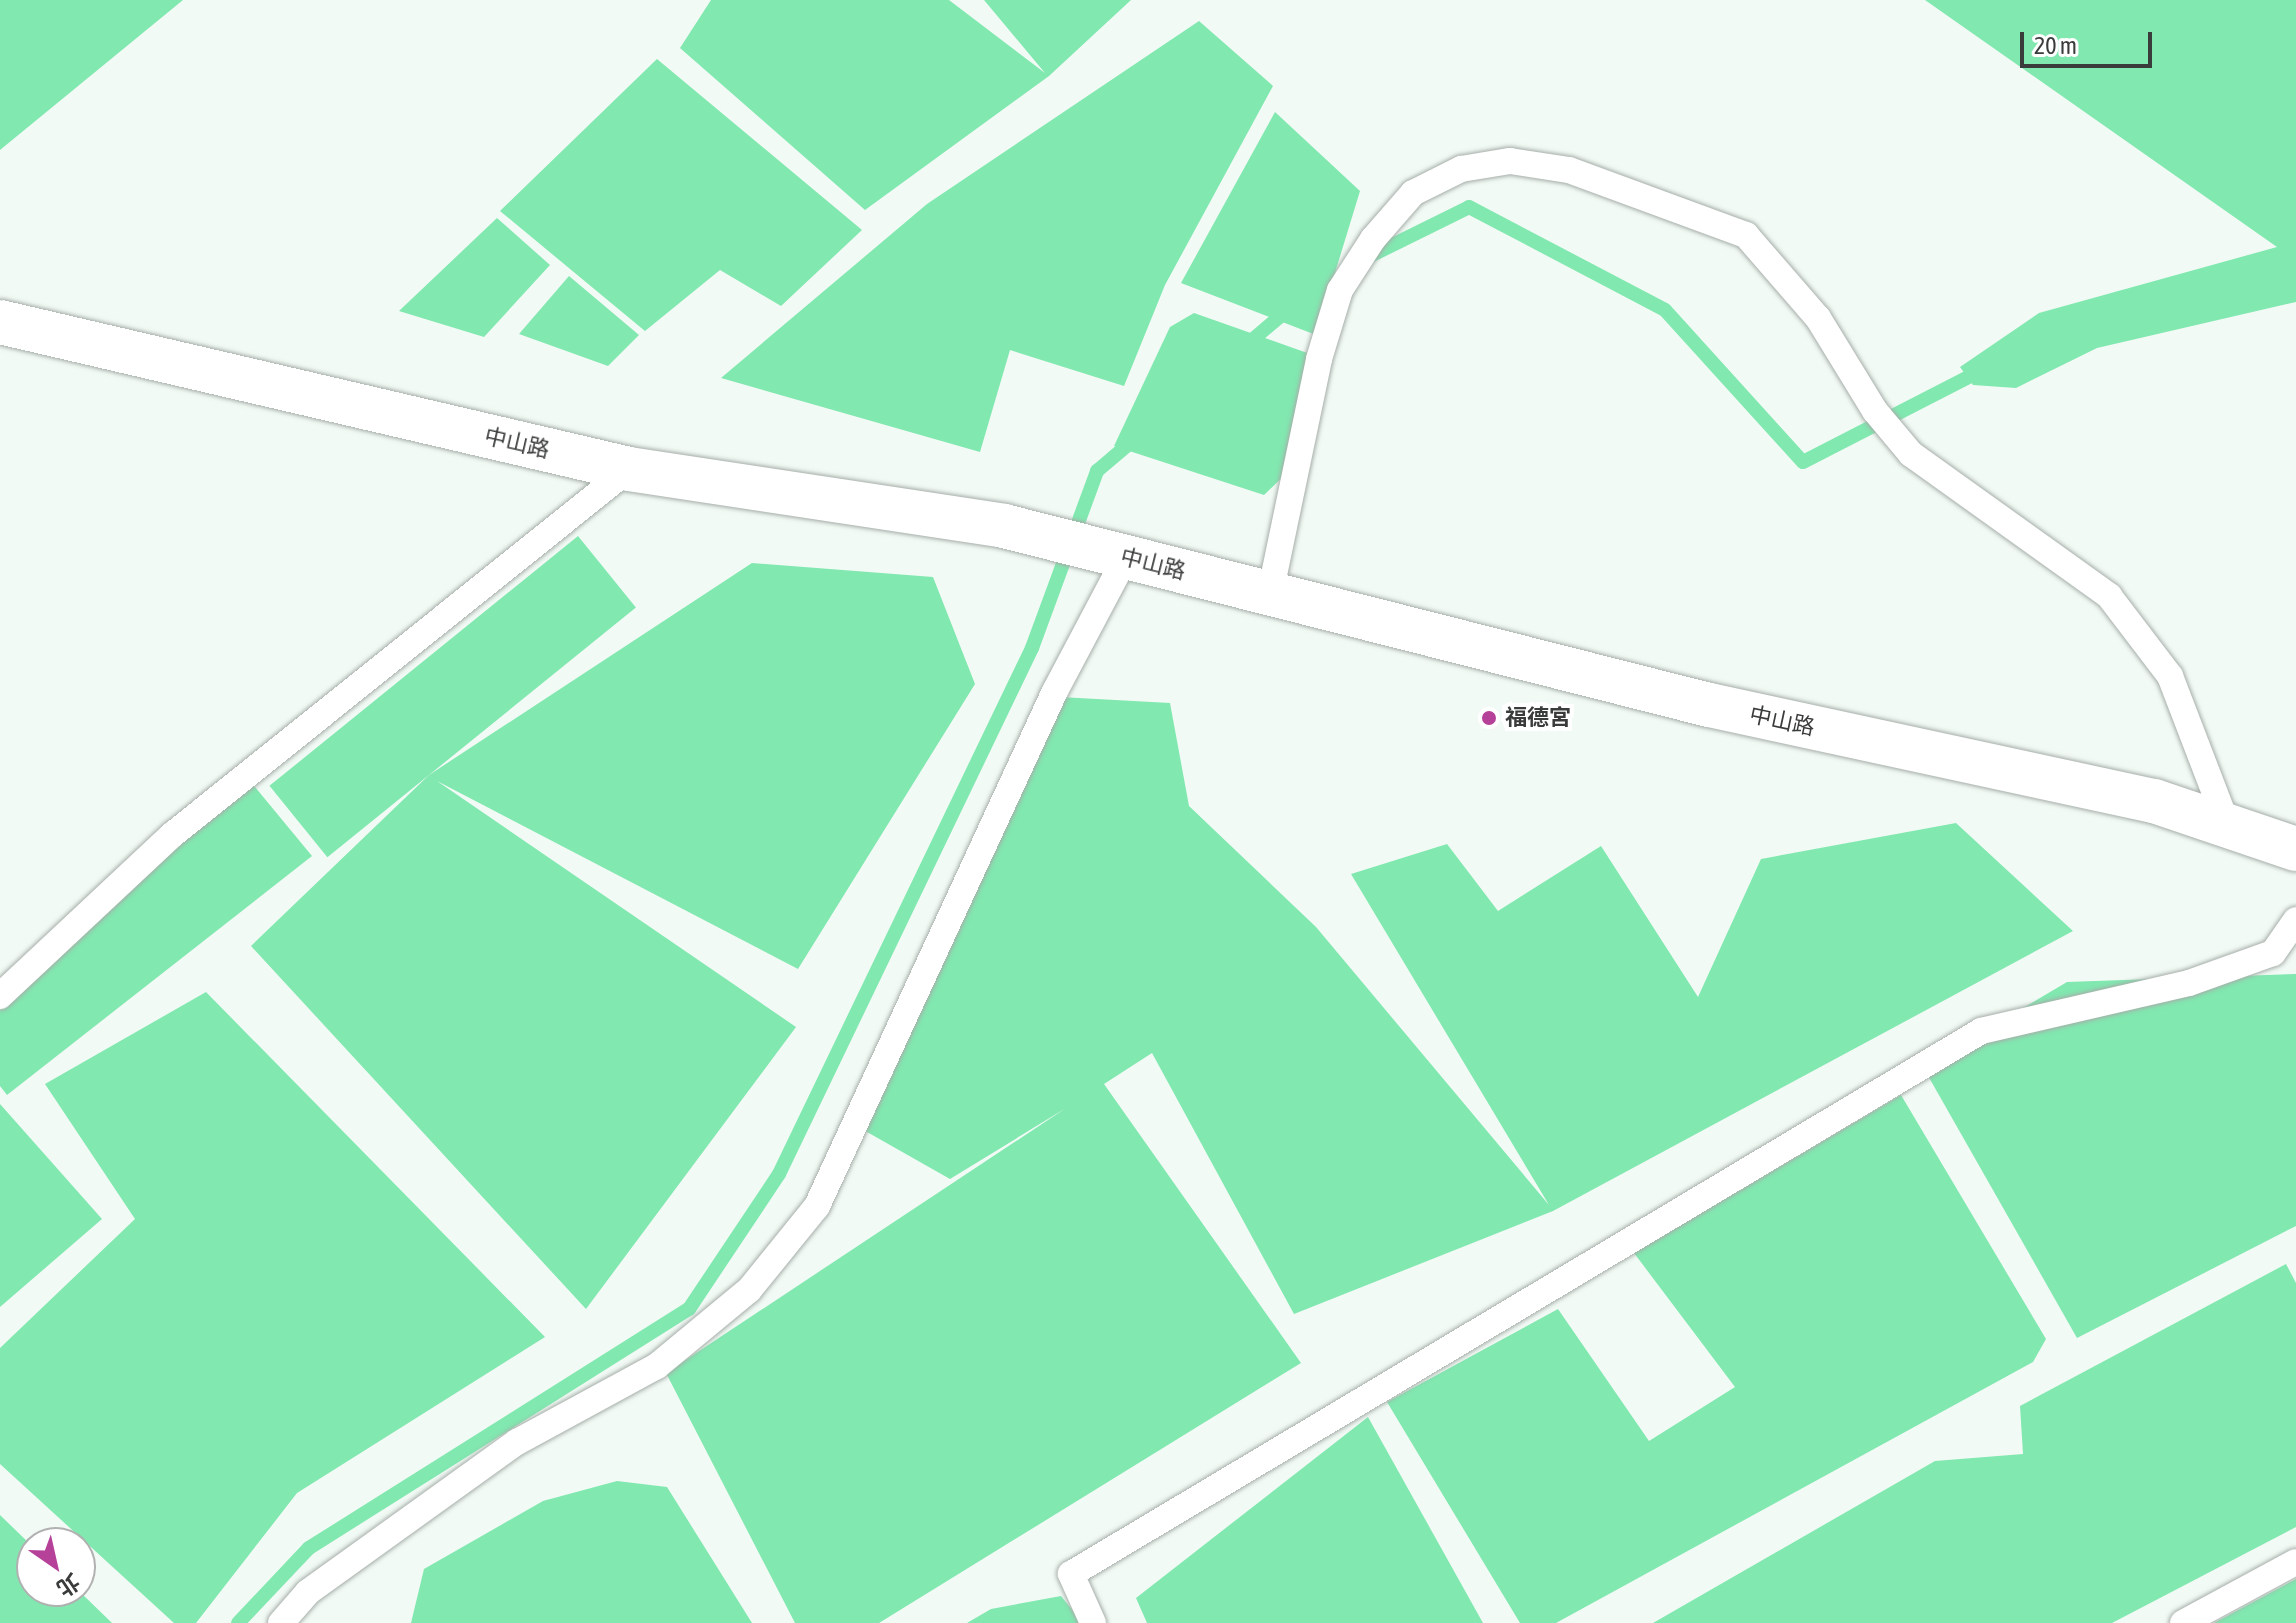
<!DOCTYPE html>
<meta charset="utf-8">
<style>
body{margin:0}
#map{position:relative;width:2296px;height:1623px;overflow:hidden;background:#f2faf5;font-family:"Asap Condensed","Noto Sans TC",sans-serif}
div>[style]{position:absolute}
[style*='--x']{left:calc(var(--x)*1px);top:calc(var(--y)*1px);width:calc(var(--w)*1px);rotate:calc(var(--a)*1deg)}
.water>*{inset:0;background:#81e8b0;transform-origin:0 0}
.stream>*{height:14px;margin:-7px;padding:0 7px;transform-origin:7px;border-radius:7px;background:#81e8b0}
.roads{filter:drop-shadow(0 0 2px #a6aea9) drop-shadow(0 0 2px #a6aea9)}
.service>*{height:26px;margin:-13px;padding:0 13px;transform-origin:13px;border-radius:13px;background:#fff}
.tertiary>*{height:44px;margin:-22px;padding:0 22px;transform-origin:22px;border-radius:22px;background:#fff}
.dots>*{width:22px;height:22px;translate:-50% -50%;box-sizing:border-box;border:4px solid #fff;border-radius:50%}
span{translate:-50% -50%;white-space:nowrap;text-align:center;line-height:1.15;-webkit-text-stroke:8px #fff;paint-order:stroke}
.street-label{font-size:22px;color:#393c3a}
.poi-label{font-size:22px;color:#393c3a;font-weight:700}
.left{translate:0 -50%;text-align:left}
.north{position:absolute;left:16px;top:1527px;width:80px;height:80px;box-sizing:border-box;background:#fff;border:2px solid #b0b1b0;border-radius:50%;rotate:146deg;font-size:22px;font-weight:700;line-height:32px;text-align:center;color:#393c3a}
.north::after{content:'';display:block;margin:auto;width:28px;height:36px;background:#b54199;clip-path:polygon(50% 0,100% 100%,50% 72%,0 100%)}
.scale{position:absolute;left:2020px;top:32px;width:132px;height:36px;box-sizing:border-box;border:4px solid #393c3a;border-top:0;padding-left:10px;font-size:24px;line-height:28px;white-space:nowrap;color:#393c3a;-webkit-text-stroke:6px #fff;paint-order:stroke}
</style>
<div id="map">
<div class="water">
<div style="clip-path:polygon(0 0,183px 0,0 150px)"></div>
<div style="clip-path:polygon(711px 0,949px 0,1045px 73px,984px 0,1131px 0,1049px 76px,865px 210px,680px 48px)"></div>
<div style="clip-path:polygon(1925px 0,2296px 0,2296px 302px,2097px 348px,2016px 388px,1973px 385px,1960px 367px,2039px 313px,2277px 247px)"></div>
<div style="clip-path:polygon(1199px 21px,1273px 86px,1165px 285px,1124px 386px,1010px 350px,980px 452px,721px 378px,927px 204px)"></div>
<div style="clip-path:polygon(657px 59px,862px 230px,781px 306px,720px 270px,645px 331px,500px 211px)"></div>
<div style="clip-path:polygon(1275px 112px,1360px 191px,1316px 335px,1181px 283px)"></div>
<div style="clip-path:polygon(497px 218px,550px 265px,484px 337px,399px 311px)"></div>
<div style="clip-path:polygon(569px 276px,639px 335px,608px 366px,519px 334px)"></div>
<div style="clip-path:polygon(1194px 313px,1313px 355px,1288px 472px,1264px 495px,1114px 446px,1170px 327px)"></div>
<div style="left:578px;top:536px;width:92px;height:397px;rotate:51deg"></div>
<div style="clip-path:polygon(752px 563px,933px 577px,975px 684px,798px 969px,437px 781px,796px 1027px,586px 1309px,251px 946px,429px 775px)"></div>
<div style="clip-path:polygon(1060px 697px,1170px 703px,1189px 806px,1316px 927px,1549px 1205px,1351px 874px,1447px 844px,1498px 911px,1601px 846px,1698px 997px,1761px 859px,1956px 823px,2073px 931px,1553px 1211px,1294px 1314px,1152px 1053px,1104px 1084px,1301px 1363px,879px 1623px,795px 1623px,666px 1373px,1066px 1108px,950px 1179px,860px 1128px)"></div>
<div style="clip-path:polygon(250px 781px,312px 856px,7px 1095px,0 1086px,0 1005px)"></div>
<div style="clip-path:polygon(2296px 974px,2296px 1226px,2077px 1338px,1923px 1067px,2067px 982px)"></div>
<div style="clip-path:polygon(206px 992px,545px 1337px,297px 1493px,196px 1623px,174px 1623px,0 1464px,0 1348px,135px 1219px,45px 1084px)"></div>
<div style="clip-path:polygon(1901px 1095px,2046px 1339px,2033px 1362px,1556px 1623px,1520px 1623px,1387px 1402px,1558px 1309px,1649px 1441px,1735px 1387px,1634px 1253px)"></div>
<div style="clip-path:polygon(0 1104px,102px 1219px,0 1307px)"></div>
<div style="clip-path:polygon(2286px 1264px,2296px 1283px,2296px 1527px,2112px 1623px,1653px 1623px,1935px 1461px,2023px 1454px,2020px 1406px)"></div>
<div style="clip-path:polygon(1368px 1417px,1483px 1623px,1147px 1623px,1136px 1598px)"></div>
<div style="clip-path:polygon(617px 1481px,667px 1487px,752px 1623px,411px 1623px,424px 1569px,543px 1501px)"></div>
<div style="clip-path:polygon(0 1515px,32px 1546px,32px 1591px,79px 1591px,112px 1623px,0 1623px)"></div>
<div style="clip-path:polygon(2296px 1579px,2296px 1623px,2214px 1623px)"></div>
<div style="clip-path:polygon(1061px 1596px,1083px 1623px,967px 1623px,991px 1609px)"></div>
</div>
<div class="stream">
<div style="--x:1364;--y:259;--w:117;--a:-26.3"></div>
<div style="--x:1469;--y:207;--w:221;--a:27.7"></div>
<div style="--x:1665;--y:310;--w:205;--a:47.8"></div>
<div style="--x:1803;--y:462;--w:203;--a:-27.2"></div>
<div style="--x:1245;--y:346;--w:59;--a:-40.2"></div>
<div style="--x:238;--y:1623;--w:103;--a:-46.6"></div>
<div style="--x:309;--y:1548;--w:449;--a:-32.2"></div>
<div style="--x:689;--y:1309;--w:162;--a:-56.3"></div>
<div style="--x:779;--y:1174;--w:584;--a:-64.31"></div>
<div style="--x:1032;--y:648;--w:189;--a:-69.8"></div>
<div style="--x:1097;--y:471;--w:52;--a:-40.4"></div>
</div>
<div class="roads">
<div class="service">
<div style="--x:1270;--y:594;--w:240;--a:-78.2"></div>
<div style="--x:1319;--y:359;--w:72;--a:-73.1"></div>
<div style="--x:1340;--y:290;--w:61;--a:-57.1"></div>
<div style="--x:1373;--y:239;--w:61;--a:-49"></div>
<div style="--x:1413;--y:193;--w:54;--a:-26.6"></div>
<div style="--x:1461;--y:169;--w:50;--a:-9.3"></div>
<div style="--x:1510;--y:161;--w:60;--a:8.7"></div>
<div style="--x:1569;--y:170;--w:189;--a:20.2"></div>
<div style="--x:1746;--y:235;--w:110;--a:49.1"></div>
<div style="--x:1818;--y:318;--w:109;--a:58.5"></div>
<div style="--x:1875;--y:411;--w:56;--a:50.1"></div>
<div style="--x:1911;--y:454;--w:244;--a:35.6"></div>
<div style="--x:2109;--y:596;--w:101;--a:52.7"></div>
<div style="--x:2170;--y:676;--w:165;--a:69"></div>
<div style="--x:0;--y:996;--w:236;--a:-43.1"></div>
<div style="--x:172;--y:835;--w:585;--a:-38.69"></div>
<div style="--x:281;--y:1623;--w:41;--a:-48.9"></div>
<div style="--x:308;--y:1592;--w:257;--a:-35.7"></div>
<div style="--x:517;--y:1442;--w:159;--a:-28.5"></div>
<div style="--x:657;--y:1366;--w:119;--a:-39.6"></div>
<div style="--x:749;--y:1290;--w:108;--a:-51"></div>
<div style="--x:817;--y:1206;--w:567;--a:-65.2"></div>
<div style="--x:1055;--y:691;--w:152;--a:-62.1"></div>
<div style="--x:1093;--y:1623;--w:54;--a:-114.2"></div>
<div style="--x:1071;--y:1574;--w:1060;--a:-30.82"></div>
<div style="--x:1981;--y:1031;--w:213;--a:-13"></div>
<div style="--x:2189;--y:983;--w:89;--a:-19.7"></div>
<div style="--x:2273;--y:953;--w:40;--a:-55.1"></div>
<div style="--x:2183;--y:1623;--w:128;--a:-28.4"></div>
</div>
<div class="tertiary">
<div style="--x:0;--y:322;--w:646;--a:13.15"></div>
<div style="--x:629;--y:469;--w:379;--a:8.6"></div>
<div style="--x:1004;--y:526;--w:727;--a:14.25"></div>
<div style="--x:1709;--y:705;--w:455;--a:12.2"></div>
<div style="--x:2154;--y:801;--w:150;--a:18.7"></div>
</div>
</div>
<div class="dots">
<div style="left:1489px;top:718px;background:#b54199"></div>
</div>
<div class="street-label">
<span style="left:517px;top:443px;rotate:13deg">中山路</span>
<span style="left:1153px;top:564px;rotate:14deg">中山路</span>
<span style="left:1782px;top:721px;rotate:12deg">中山路</span>
</div>
<div class="poi-label">
<span class="left" style="left:1505px;top:718px">福德宮</span>
</div>
<div class="north">北</div>
<div class="scale">20 m</div>
</div>
